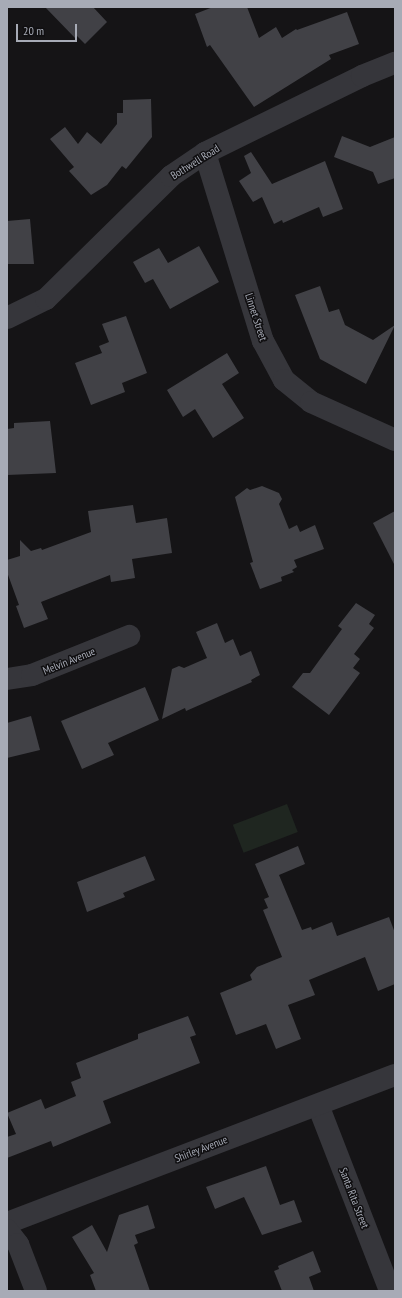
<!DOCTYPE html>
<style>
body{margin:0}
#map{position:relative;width:402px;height:1298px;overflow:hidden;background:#151416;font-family:"PT Sans Narrow",sans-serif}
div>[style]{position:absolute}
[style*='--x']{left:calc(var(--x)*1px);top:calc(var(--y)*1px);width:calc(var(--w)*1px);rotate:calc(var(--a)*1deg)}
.green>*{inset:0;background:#1f2620;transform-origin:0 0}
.building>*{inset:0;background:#414146}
.minor>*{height:22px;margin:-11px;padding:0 11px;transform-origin:11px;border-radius:11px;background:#36363b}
span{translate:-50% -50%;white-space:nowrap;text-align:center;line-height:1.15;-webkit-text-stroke:3px #100f11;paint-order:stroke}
.street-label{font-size:11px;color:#a7abb6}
.frame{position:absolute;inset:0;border:8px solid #a7abb6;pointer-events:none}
.scale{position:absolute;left:16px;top:24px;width:61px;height:18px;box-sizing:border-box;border:2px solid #a7abb6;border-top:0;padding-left:5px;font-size:12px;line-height:14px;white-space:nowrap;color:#a7abb6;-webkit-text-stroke:3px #100f11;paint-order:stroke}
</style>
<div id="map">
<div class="green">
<div style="left:287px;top:804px;width:30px;height:58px;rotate:69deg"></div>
</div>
<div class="building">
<div style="clip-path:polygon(45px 7px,93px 7px,107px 22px,85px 44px,77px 36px,75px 38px)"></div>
<div style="clip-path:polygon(213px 7px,247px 7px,259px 38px,276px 27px,282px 38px,296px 29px,297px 30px,347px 12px,359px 44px,329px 55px,331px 59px,254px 107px,210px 45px,207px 47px,195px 14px)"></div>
<div style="clip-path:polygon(151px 99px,152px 137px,126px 169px,122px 166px,107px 185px,91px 195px,69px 171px,74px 167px,50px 139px,65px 127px,78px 144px,87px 132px,101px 144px,117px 124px,117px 113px,123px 113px,123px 100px)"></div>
<div style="clip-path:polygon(342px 136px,370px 147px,395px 137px,395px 178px,378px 184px,373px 172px,334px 157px)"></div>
<div style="clip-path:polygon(251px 152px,272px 184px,325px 161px,343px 209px,323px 217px,319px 207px,283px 223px,282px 220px,274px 224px,262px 197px,253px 202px,239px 181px,251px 173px,244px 156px)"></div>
<div style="clip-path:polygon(30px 219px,34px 264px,7px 264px,7px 221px)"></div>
<div style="clip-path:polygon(199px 246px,219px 282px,170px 309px,153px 279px,145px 283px,133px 262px,159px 248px,168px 263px)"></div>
<div style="clip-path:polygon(320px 286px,329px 312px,339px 309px,345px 325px,373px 340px,395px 325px,366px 384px,320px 359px,295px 295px)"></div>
<div style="clip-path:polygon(126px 316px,147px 373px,122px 383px,125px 392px,91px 405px,75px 363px,102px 353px,99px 346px,109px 342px,102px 324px)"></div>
<div style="clip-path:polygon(227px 353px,239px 373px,222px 384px,244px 418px,213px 438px,195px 409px,183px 417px,167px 390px)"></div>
<div style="clip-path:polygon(50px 421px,56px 473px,7px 475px,7px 429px,14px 428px,14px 423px)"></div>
<div style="clip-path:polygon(262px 486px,279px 493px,282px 499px,279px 504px,289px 529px,297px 525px,300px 532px,315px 525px,324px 549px,294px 560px,297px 567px,292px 570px,294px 572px,281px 577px,282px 581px,260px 589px,250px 563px,253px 562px,235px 497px,247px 488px,250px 490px)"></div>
<div style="clip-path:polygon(133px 505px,136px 523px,167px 518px,172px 553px,132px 559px,135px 578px,111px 582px,110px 575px,41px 602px,48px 619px,24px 628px,16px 606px,19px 605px,7px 572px,7px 560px,20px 556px,20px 540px,31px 551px,41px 548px,42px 550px,91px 532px,88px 511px)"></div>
<div style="clip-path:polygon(395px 511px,395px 566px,373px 523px)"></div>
<div style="clip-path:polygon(356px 603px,375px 615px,369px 624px,374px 628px,354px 654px,360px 659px,353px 668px,360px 673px,329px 715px,292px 687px,303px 673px,310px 673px,342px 629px,338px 626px)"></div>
<div style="clip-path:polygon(217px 623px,225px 643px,233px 639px,240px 656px,251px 651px,260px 675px,251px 680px,252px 682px,186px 711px,185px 708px,162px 719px,172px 669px,179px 666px,184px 668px,207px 658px,196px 632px)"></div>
<div style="clip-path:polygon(145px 687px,159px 720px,108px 743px,114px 755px,82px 769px,61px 721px)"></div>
<div style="clip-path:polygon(31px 716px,40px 750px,7px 758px,7px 723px)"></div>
<div style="clip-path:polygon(298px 846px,305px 864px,279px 875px,302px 930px,311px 927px,312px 930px,332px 922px,337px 936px,389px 917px,395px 933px,395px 984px,378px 991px,365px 957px,309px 980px,315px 995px,288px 1005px,301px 1039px,276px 1049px,266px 1024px,236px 1035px,220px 993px,252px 980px,250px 975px,257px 967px,282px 957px,263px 910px,268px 908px,264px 899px,269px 897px,255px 864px)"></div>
<div style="clip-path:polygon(145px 856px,155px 880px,123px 893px,125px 897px,87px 912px,77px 882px)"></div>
<div style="clip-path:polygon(188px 1016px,196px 1035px,190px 1037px,200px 1063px,103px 1101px,111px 1123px,53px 1147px,51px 1141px,7px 1158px,7px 1137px,16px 1134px,7px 1113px,41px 1099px,45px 1109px,76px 1096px,71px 1082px,81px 1078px,76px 1063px,138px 1039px,138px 1034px)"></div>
<div style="clip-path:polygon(266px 1166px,280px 1205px,294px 1200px,302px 1222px,262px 1235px,244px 1197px,215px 1209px,206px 1187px)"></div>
<div style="clip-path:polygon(148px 1205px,155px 1228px,135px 1235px,138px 1243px,134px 1245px,150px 1291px,96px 1291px,90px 1275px,94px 1273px,72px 1237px,92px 1225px,107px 1252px,119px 1215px)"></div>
<div style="clip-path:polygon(313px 1251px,321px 1272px,309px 1277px,314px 1291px,282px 1291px,274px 1271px,279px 1269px,278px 1266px)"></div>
</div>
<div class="minor">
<div style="--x:205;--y:153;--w:197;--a:72.9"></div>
<div style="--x:263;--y:341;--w:44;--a:61.7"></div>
<div style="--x:284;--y:380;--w:35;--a:39"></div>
<div style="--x:311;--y:402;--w:92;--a:24.3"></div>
<div style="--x:7;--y:318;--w:43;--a:-26"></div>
<div style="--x:46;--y:299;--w:175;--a:-44.5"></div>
<div style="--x:171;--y:176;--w:41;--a:-34.1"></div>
<div style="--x:205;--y:153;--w:175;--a:-26.1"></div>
<div style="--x:362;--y:76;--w:35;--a:-22"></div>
<div style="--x:7;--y:679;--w:25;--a:-9"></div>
<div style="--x:32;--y:675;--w:105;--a:-21.9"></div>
<div style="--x:318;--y:1105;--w:199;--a:68.8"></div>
<div style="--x:7;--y:1223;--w:415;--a:-20.9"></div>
<div style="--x:7;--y:1230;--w:18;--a:52"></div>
<div style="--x:18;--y:1244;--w:50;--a:69"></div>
</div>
<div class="street-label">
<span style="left:195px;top:162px;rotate:-32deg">Bothwell Road</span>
<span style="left:256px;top:317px;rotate:72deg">Linnet Street</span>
<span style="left:69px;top:661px;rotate:-22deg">Melvin Avenue</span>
<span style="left:201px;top:1149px;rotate:-21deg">Shirley Avenue</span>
<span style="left:354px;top:1198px;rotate:69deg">Santa Rita Street</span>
</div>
<div class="frame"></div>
<div class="scale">20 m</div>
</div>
